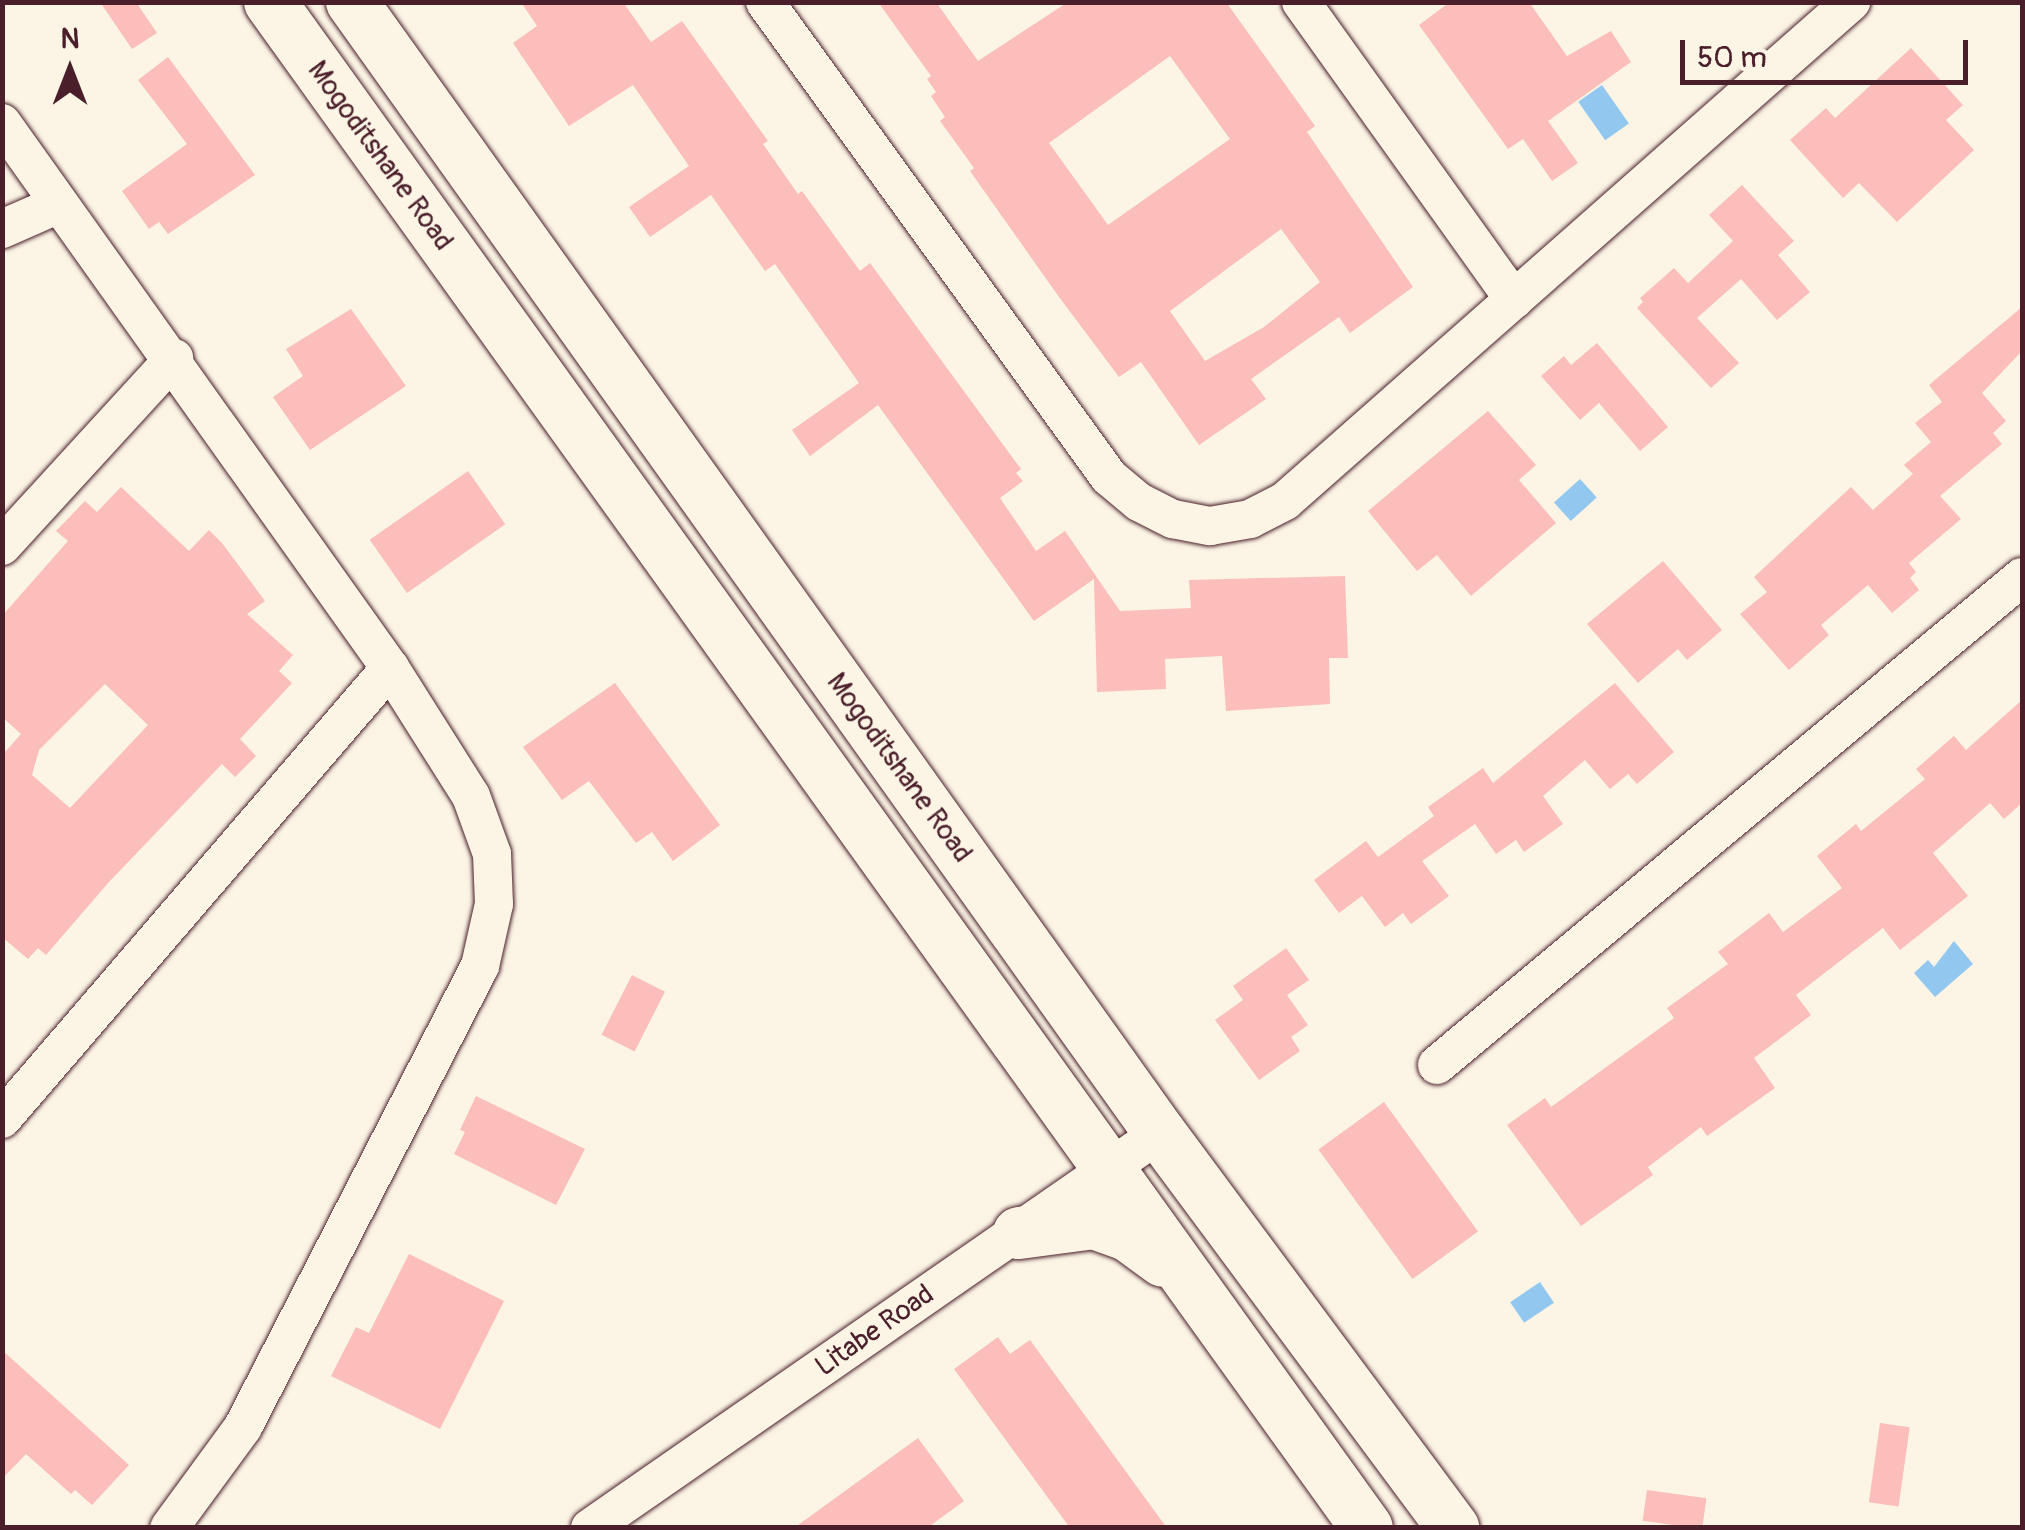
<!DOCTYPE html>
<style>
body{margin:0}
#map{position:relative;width:2025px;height:1530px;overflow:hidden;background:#fcf5e5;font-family:Pangolin,sans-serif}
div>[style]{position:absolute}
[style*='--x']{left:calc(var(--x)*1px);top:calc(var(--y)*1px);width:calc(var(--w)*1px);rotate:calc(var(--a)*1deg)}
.water>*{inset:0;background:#92c8f0;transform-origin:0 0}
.building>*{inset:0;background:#fbbeba;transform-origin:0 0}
.roads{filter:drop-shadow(0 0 2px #4a1f2b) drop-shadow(0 0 2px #4a1f2b)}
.street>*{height:38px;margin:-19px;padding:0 19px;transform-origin:19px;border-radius:19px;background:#fcf5e5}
.secondary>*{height:52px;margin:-26px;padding:0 26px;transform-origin:26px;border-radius:26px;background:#fcf5e5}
span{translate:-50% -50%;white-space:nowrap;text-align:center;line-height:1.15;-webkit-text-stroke:8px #fcf5e5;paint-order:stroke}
.street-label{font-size:28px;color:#4a1f2b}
.frame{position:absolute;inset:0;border:5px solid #4a1f2b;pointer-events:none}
.north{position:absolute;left:20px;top:20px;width:100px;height:100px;-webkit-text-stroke:8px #fcf5e5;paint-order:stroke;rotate:0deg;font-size:28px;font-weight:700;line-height:40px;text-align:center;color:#4a1f2b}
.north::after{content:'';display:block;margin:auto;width:35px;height:45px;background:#4a1f2b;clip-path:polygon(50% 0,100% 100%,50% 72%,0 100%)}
.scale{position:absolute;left:1680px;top:40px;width:288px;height:45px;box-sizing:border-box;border:5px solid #4a1f2b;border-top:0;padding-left:12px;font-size:30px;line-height:35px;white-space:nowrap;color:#4a1f2b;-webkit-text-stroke:8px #fcf5e5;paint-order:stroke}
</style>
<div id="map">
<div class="water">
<div style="left:1602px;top:85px;width:47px;height:29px;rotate:55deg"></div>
<div style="left:1580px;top:479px;width:25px;height:35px;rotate:48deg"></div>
<div style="clip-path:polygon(1954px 941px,1973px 964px,1935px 997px,1914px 973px,1928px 960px,1934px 967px)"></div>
<div style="left:1540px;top:1282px;width:25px;height:36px;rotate:56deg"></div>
</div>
<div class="building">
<div style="clip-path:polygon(100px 2px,136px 2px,157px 33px,132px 49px)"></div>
<div style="clip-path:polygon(521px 2px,623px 2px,651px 42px,682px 21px,768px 141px,763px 144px,798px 194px,802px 191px,860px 271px,870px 263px,1021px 469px,1016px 473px,1023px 481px,1000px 498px,1036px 551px,1065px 531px,1120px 611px,1191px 608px,1189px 580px,1345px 576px,1348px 658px,1329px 658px,1330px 704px,1226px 711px,1222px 656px,1165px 659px,1166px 689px,1097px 692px,1094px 579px,1034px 621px,878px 405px,810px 456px,792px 430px,859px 383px,775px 264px,765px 271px,711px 195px,650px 237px,629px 207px,689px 166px,633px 85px,569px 126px,513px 43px,537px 26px)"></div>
<div style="clip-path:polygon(evenodd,878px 2px,936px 2px,978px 61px,1068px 2px,1226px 2px,1315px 126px,1307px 132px,1413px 287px,1350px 333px,1339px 317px,1251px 379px,1266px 399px,1199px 445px,1141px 362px,1119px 377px,1059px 297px,970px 171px,974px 168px,940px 121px,945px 117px,931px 96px,936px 92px,927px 79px,931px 76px,878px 2px,1170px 56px,1230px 139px,1108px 225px,1049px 143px,1170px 56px,878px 2px,1281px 229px,1320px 282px,1264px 327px,1205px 361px,1170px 311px,1281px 229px)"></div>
<div style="clip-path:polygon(1450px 2px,1529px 2px,1567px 56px,1611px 31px,1631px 62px,1548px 121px,1578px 163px,1552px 181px,1523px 139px,1508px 149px,1419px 25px)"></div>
<div style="clip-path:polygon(1911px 48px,1963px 105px,1946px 120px,1974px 150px,1897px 222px,1859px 183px,1843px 198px,1790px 140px,1826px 108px,1835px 118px)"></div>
<div style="clip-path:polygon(168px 57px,255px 175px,168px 234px,159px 222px,149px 229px,122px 191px,187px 144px,138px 80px)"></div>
<div style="clip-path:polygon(1742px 185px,1794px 241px,1778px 255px,1810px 292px,1777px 320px,1741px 279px,1697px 318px,1739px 363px,1711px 388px,1637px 308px,1643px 302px,1640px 298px,1674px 268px,1688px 283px,1733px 241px,1709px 215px)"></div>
<div style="clip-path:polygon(2022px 307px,2022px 351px,1982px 393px,2006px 421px,1993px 433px,2002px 444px,1940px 496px,1961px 519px,1909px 563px,1916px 572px,1910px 578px,1919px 590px,1892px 613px,1868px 585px,1821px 625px,1829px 635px,1789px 670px,1740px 614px,1767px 592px,1754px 577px,1851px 487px,1873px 510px,1913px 474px,1904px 465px,1931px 442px,1915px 423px,1942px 402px,1929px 385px)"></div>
<div style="clip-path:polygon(351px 309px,406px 386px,310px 450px,273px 397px,303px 376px,286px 349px)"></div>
<div style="clip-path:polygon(1597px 343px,1668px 427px,1640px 451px,1599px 403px,1580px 420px,1541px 376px,1564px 356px,1571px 365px)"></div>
<div style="clip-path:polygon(1488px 411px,1536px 465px,1519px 480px,1556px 523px,1471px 596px,1437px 555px,1417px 571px,1368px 511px)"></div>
<div style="left:468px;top:471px;width:65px;height:120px;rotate:55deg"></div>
<div style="clip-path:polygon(evenodd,121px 487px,189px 551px,209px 530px,222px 543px,265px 601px,247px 614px,293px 655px,279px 671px,292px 683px,240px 739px,256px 756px,235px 777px,222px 764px,109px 882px,46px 955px,38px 948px,28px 959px,2px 937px,2px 749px,6px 751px,21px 734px,2px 717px,2px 616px,68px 541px,56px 531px,85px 501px,97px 512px,121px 487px,105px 684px,148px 725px,70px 808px,32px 775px,39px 750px,105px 684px)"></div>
<div style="clip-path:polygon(1663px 561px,1722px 630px,1687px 660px,1678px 649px,1638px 683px,1587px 624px)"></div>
<div style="clip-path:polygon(615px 683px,720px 825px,673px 861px,652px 832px,636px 843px,589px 781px,562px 800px,523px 747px)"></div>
<div style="clip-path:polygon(1615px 683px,1674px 752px,1637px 784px,1628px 774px,1610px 789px,1585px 760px,1543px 796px,1563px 824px,1524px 852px,1516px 840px,1496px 854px,1475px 824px,1422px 861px,1449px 896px,1411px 924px,1403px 913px,1385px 927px,1362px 896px,1339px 913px,1314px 880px,1366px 841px,1378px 857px,1434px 816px,1428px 807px,1483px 768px,1493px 783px)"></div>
<div style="clip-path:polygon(2022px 700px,2022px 803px,2004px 819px,1990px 803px,1933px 853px,1968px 896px,1900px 950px,1883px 928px,1796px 995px,1811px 1015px,1754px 1058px,1775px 1088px,1707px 1136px,1701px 1127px,1648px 1167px,1653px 1175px,1581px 1226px,1507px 1125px,1545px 1098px,1551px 1107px,1674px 1018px,1667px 1008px,1728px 964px,1718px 952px,1769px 913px,1783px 932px,1842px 888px,1817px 856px,1856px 824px,1861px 831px,1925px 779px,1916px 769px,1954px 736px,1966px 750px)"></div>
<div style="clip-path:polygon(1286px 948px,1309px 980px,1287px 995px,1308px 1025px,1291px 1037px,1300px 1051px,1259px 1080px,1215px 1020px,1243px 1000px,1233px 986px)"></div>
<div style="left:632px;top:975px;width:37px;height:67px;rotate:27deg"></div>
<div style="clip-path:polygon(476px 1096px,585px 1149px,556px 1205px,454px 1154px,465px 1132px,460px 1130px)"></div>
<div style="left:1384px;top:1102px;width:160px;height:81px;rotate:54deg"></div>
<div style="clip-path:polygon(409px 1254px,504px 1301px,440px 1429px,331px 1376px,356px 1327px,369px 1333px)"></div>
<div style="clip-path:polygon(998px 1337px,1010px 1354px,1030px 1340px,1167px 1528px,1070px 1528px,954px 1369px)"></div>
<div style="clip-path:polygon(2px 1350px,129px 1465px,92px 1505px,75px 1490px,71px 1494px,26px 1454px,2px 1479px)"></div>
<div style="left:1880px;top:1423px;width:30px;height:80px;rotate:8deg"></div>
<div style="clip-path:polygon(918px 1438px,964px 1501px,927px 1528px,794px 1528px)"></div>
<div style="left:1647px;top:1490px;width:60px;height:31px;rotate:8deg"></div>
</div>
<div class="roads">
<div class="street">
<div style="--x:765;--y:2;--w:586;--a:54.09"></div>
<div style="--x:1109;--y:477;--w:39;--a:40"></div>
<div style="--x:1139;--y:502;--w:38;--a:27"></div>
<div style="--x:1173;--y:519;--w:38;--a:11"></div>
<div style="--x:1210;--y:526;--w:41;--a:-9.9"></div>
<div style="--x:1250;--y:519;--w:39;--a:-27"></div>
<div style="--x:1285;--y:501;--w:755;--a:-41.4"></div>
<div style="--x:1301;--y:2;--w:366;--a:54.4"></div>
<div style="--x:2;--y:123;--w:669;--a:54.55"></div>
<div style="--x:390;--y:668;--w:151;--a:57.7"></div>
<div style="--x:471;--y:796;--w:62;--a:70.1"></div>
<div style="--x:492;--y:854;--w:50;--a:87.7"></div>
<div style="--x:494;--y:904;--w:64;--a:102.7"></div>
<div style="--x:480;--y:966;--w:518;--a:117.21"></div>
<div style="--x:243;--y:1427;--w:125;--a:126.2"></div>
<div style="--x:2;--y:229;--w:62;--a:-23.7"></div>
<div style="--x:2;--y:546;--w:255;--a:-47.5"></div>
<div style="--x:1437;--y:1065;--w:762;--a:-39.83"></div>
<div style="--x:2;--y:1119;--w:595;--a:-49.29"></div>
<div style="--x:590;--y:1528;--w:693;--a:-34.72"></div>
</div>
<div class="secondary">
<div style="--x:270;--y:2;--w:1879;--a:54.29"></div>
<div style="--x:352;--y:2;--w:1390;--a:54.46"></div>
<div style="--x:1160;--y:1133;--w:492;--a:53.4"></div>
<div style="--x:1019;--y:1233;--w:76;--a:-7.6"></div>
<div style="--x:1094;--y:1223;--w:37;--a:20"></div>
<div style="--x:1129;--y:1236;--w:42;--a:36.3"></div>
</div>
</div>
<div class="street-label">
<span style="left:380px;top:156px;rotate:54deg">Mogoditshane Road</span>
<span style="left:899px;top:768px;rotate:54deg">Mogoditshane Road</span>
<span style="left:875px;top:1331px;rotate:-35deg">Litabe Road</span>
</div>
<div class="frame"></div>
<div class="north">N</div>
<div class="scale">50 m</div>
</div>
